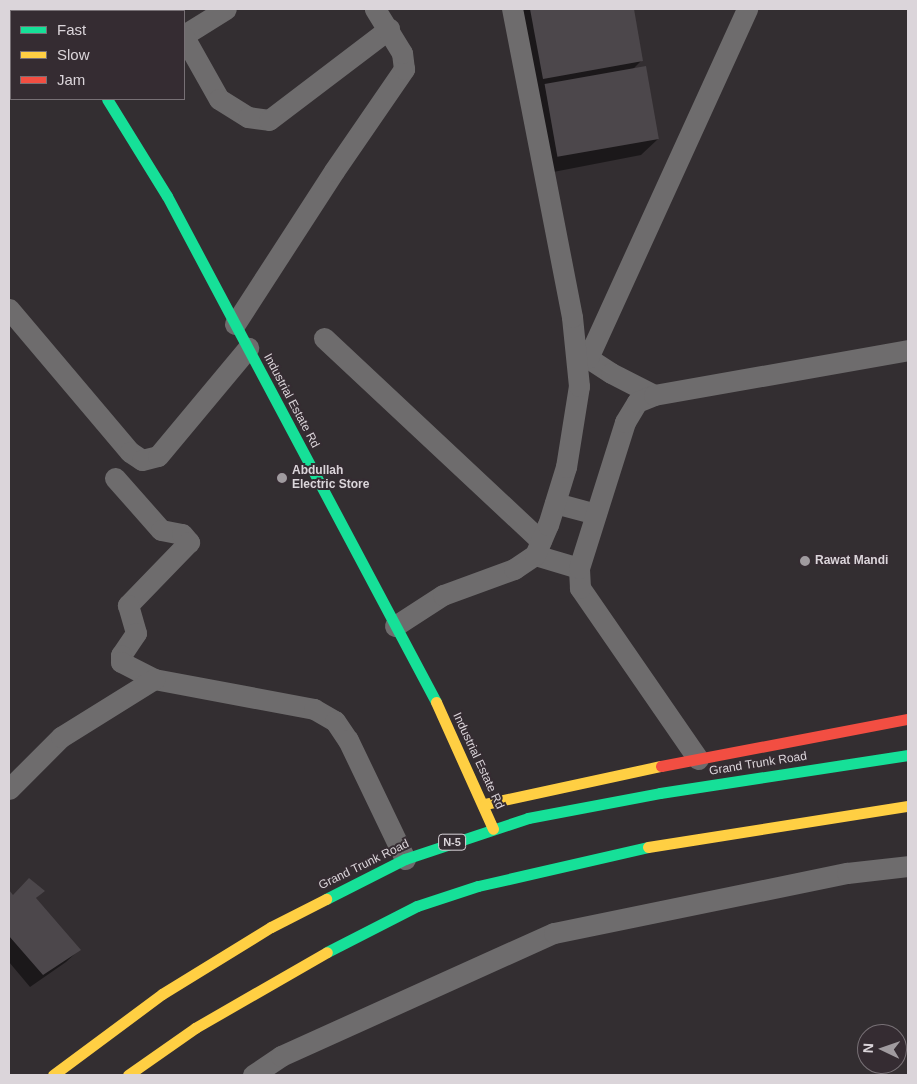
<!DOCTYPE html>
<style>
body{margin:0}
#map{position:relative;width:917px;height:1084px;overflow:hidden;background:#332e31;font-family:Helvetica,sans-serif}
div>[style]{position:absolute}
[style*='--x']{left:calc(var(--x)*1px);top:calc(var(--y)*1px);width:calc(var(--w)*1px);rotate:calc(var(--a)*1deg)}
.shadow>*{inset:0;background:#0007}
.building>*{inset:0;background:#4c474b;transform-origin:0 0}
.street>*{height:21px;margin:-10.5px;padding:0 10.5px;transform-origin:10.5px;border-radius:10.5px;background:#6e6c6d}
.fast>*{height:11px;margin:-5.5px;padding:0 5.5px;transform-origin:5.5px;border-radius:5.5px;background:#16e098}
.slow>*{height:11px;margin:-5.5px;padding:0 5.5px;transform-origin:5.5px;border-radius:5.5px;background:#ffcf43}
.jam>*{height:11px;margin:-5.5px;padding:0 5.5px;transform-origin:5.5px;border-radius:5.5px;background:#f24e42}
.dots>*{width:14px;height:14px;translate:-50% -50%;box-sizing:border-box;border:2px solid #352c32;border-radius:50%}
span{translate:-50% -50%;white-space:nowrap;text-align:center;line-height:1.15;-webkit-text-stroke:4px #352c32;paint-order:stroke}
.shield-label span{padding:1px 4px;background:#352c32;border:1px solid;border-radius:4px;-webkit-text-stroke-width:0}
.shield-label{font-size:11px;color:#dbd5da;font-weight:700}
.street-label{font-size:12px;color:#dbd5da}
.poi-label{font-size:12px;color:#dbd5da;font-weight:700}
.left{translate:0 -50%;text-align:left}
.frame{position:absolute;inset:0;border:10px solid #dbd5da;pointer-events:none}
.legend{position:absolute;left:10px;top:10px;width:175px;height:90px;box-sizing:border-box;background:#352c32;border:1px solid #777075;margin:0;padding:6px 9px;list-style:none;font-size:15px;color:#dbd5da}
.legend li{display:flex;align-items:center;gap:10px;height:25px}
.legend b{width:25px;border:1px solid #777075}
.north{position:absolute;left:857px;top:1024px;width:50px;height:50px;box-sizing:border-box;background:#352c32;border:1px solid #777075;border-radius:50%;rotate:273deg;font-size:14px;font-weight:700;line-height:20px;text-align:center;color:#dbd5da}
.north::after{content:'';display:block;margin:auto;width:18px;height:22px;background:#a09b9f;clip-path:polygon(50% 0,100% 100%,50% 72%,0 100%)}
</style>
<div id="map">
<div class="shadow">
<div style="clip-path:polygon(511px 9px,633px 9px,642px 60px,633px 69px,658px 139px,641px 155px,543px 174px)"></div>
<div style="clip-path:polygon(43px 891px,35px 899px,79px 950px,66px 962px,30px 987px,9px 962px,9px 892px,12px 897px)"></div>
</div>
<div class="building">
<div style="clip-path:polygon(530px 9px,634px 9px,643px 61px,543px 79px)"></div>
<div style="left:646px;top:66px;width:74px;height:103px;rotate:80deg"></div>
<div style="clip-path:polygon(29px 878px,45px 891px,36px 898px,81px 950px,43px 975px,9px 936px,9px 890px,13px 895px)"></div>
</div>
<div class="street">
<div style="--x:184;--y:35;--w:49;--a:-31.8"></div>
<div style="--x:9;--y:37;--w:3;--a:-45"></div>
<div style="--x:184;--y:37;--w:71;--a:60.6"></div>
<div style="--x:219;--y:99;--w:34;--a:32"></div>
<div style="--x:248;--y:117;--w:21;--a:8"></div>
<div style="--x:269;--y:120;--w:151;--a:-37.2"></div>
<div style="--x:9;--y:309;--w:187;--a:49.8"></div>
<div style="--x:130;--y:452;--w:14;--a:34"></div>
<div style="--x:142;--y:460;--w:16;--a:-14"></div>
<div style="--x:158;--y:456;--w:141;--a:-50.2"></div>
<div style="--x:235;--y:324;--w:182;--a:-57.1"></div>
<div style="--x:334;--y:171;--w:124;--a:-55.5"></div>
<div style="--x:404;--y:69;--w:16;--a:-97"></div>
<div style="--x:402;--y:53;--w:52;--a:-121.5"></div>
<div style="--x:324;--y:338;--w:297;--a:43.1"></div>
<div style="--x:579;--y:348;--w:13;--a:48"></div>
<div style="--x:588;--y:358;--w:27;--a:33"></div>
<div style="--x:611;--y:373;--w:48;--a:27.1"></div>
<div style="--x:588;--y:358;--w:384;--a:-65.5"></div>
<div style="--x:115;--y:478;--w:69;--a:48.5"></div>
<div style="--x:161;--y:530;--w:21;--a:11"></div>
<div style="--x:182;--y:534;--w:11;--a:49"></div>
<div style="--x:189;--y:542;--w:88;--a:134.1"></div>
<div style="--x:128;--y:605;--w:29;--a:74"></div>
<div style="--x:136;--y:633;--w:27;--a:124"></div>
<div style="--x:121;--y:655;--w:7;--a:90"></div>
<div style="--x:121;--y:662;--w:37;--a:27"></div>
<div style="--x:154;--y:679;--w:163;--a:10.6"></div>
<div style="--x:314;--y:709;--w:24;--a:30"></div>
<div style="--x:335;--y:721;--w:23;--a:56"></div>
<div style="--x:348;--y:740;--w:132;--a:64.4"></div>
<div style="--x:555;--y:503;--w:42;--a:15"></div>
<div style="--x:535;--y:555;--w:46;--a:16.5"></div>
<div style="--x:395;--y:626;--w:57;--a:-32.9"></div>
<div style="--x:443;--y:595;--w:76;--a:-20.1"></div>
<div style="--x:514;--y:569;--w:25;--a:-34"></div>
<div style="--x:535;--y:555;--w:33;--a:-67"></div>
<div style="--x:548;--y:525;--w:61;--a:-72.8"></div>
<div style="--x:566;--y:467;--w:82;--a:-80.9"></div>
<div style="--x:579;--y:386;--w:69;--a:-95.8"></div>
<div style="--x:572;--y:317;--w:314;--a:-101"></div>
<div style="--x:698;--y:759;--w:208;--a:-124.6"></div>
<div style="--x:580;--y:588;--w:20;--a:-93"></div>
<div style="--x:579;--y:568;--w:153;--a:-72.5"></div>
<div style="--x:625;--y:422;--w:23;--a:-59"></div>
<div style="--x:637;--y:402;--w:18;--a:-22"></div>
<div style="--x:654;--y:395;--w:258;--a:-10"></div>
<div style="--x:9;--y:789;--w:74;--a:-45"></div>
<div style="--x:61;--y:737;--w:110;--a:-31.9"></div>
<div style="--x:253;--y:1075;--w:34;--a:-34"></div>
<div style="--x:281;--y:1056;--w:299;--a:-24.3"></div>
<div style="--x:554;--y:933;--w:299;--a:-11.6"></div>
<div style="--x:847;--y:873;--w:61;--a:-6.5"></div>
</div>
<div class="fast">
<div style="--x:107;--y:99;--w:114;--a:58.3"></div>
<div style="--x:167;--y:196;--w:573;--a:62"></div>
<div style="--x:326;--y:899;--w:89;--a:-26.9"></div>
<div style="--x:405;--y:859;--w:130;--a:-18.4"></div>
<div style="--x:528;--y:818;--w:134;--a:-10.7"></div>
<div style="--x:660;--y:793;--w:251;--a:-8.7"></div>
<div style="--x:327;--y:952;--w:101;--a:-27.1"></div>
<div style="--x:417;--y:906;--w:64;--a:-18.2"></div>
<div style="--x:478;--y:886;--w:174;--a:-12.9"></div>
</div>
<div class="slow">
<div style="--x:52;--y:9;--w:2;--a:63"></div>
<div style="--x:436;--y:702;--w:139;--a:65.8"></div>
<div style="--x:485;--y:804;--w:180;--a:-12.2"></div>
<div style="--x:648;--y:847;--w:263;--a:-9"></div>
<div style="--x:53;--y:1075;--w:136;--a:-36.6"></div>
<div style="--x:162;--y:994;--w:128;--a:-31.6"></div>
<div style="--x:271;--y:927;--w:62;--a:-27"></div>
<div style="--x:128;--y:1075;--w:82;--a:-35"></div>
<div style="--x:195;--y:1028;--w:152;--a:-29.9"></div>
</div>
<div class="jam">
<div style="--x:661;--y:766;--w:251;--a:-10.8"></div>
</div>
<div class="dots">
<div style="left:282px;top:478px;background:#a09b9f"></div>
<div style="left:805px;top:561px;background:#a09b9f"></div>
</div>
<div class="shield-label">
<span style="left:452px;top:842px">N-5</span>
</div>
<div class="street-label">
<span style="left:291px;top:401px;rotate:62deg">Industrial Estate Rd</span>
<span style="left:478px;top:761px;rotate:65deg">Industrial Estate Rd</span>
<span style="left:758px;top:764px;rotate:-9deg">Grand Trunk Road</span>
<span style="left:364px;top:865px;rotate:-26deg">Grand Trunk Road</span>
</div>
<div class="poi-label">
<span class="left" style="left:292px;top:478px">Abdullah<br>Electric Store</span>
<span class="left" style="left:815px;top:561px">Rawat Mandi</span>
</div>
<div class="frame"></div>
<ul class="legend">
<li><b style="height:6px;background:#16e098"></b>Fast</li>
<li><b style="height:6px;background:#ffcf43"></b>Slow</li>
<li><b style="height:6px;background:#f24e42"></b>Jam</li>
</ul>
<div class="north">N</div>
</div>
